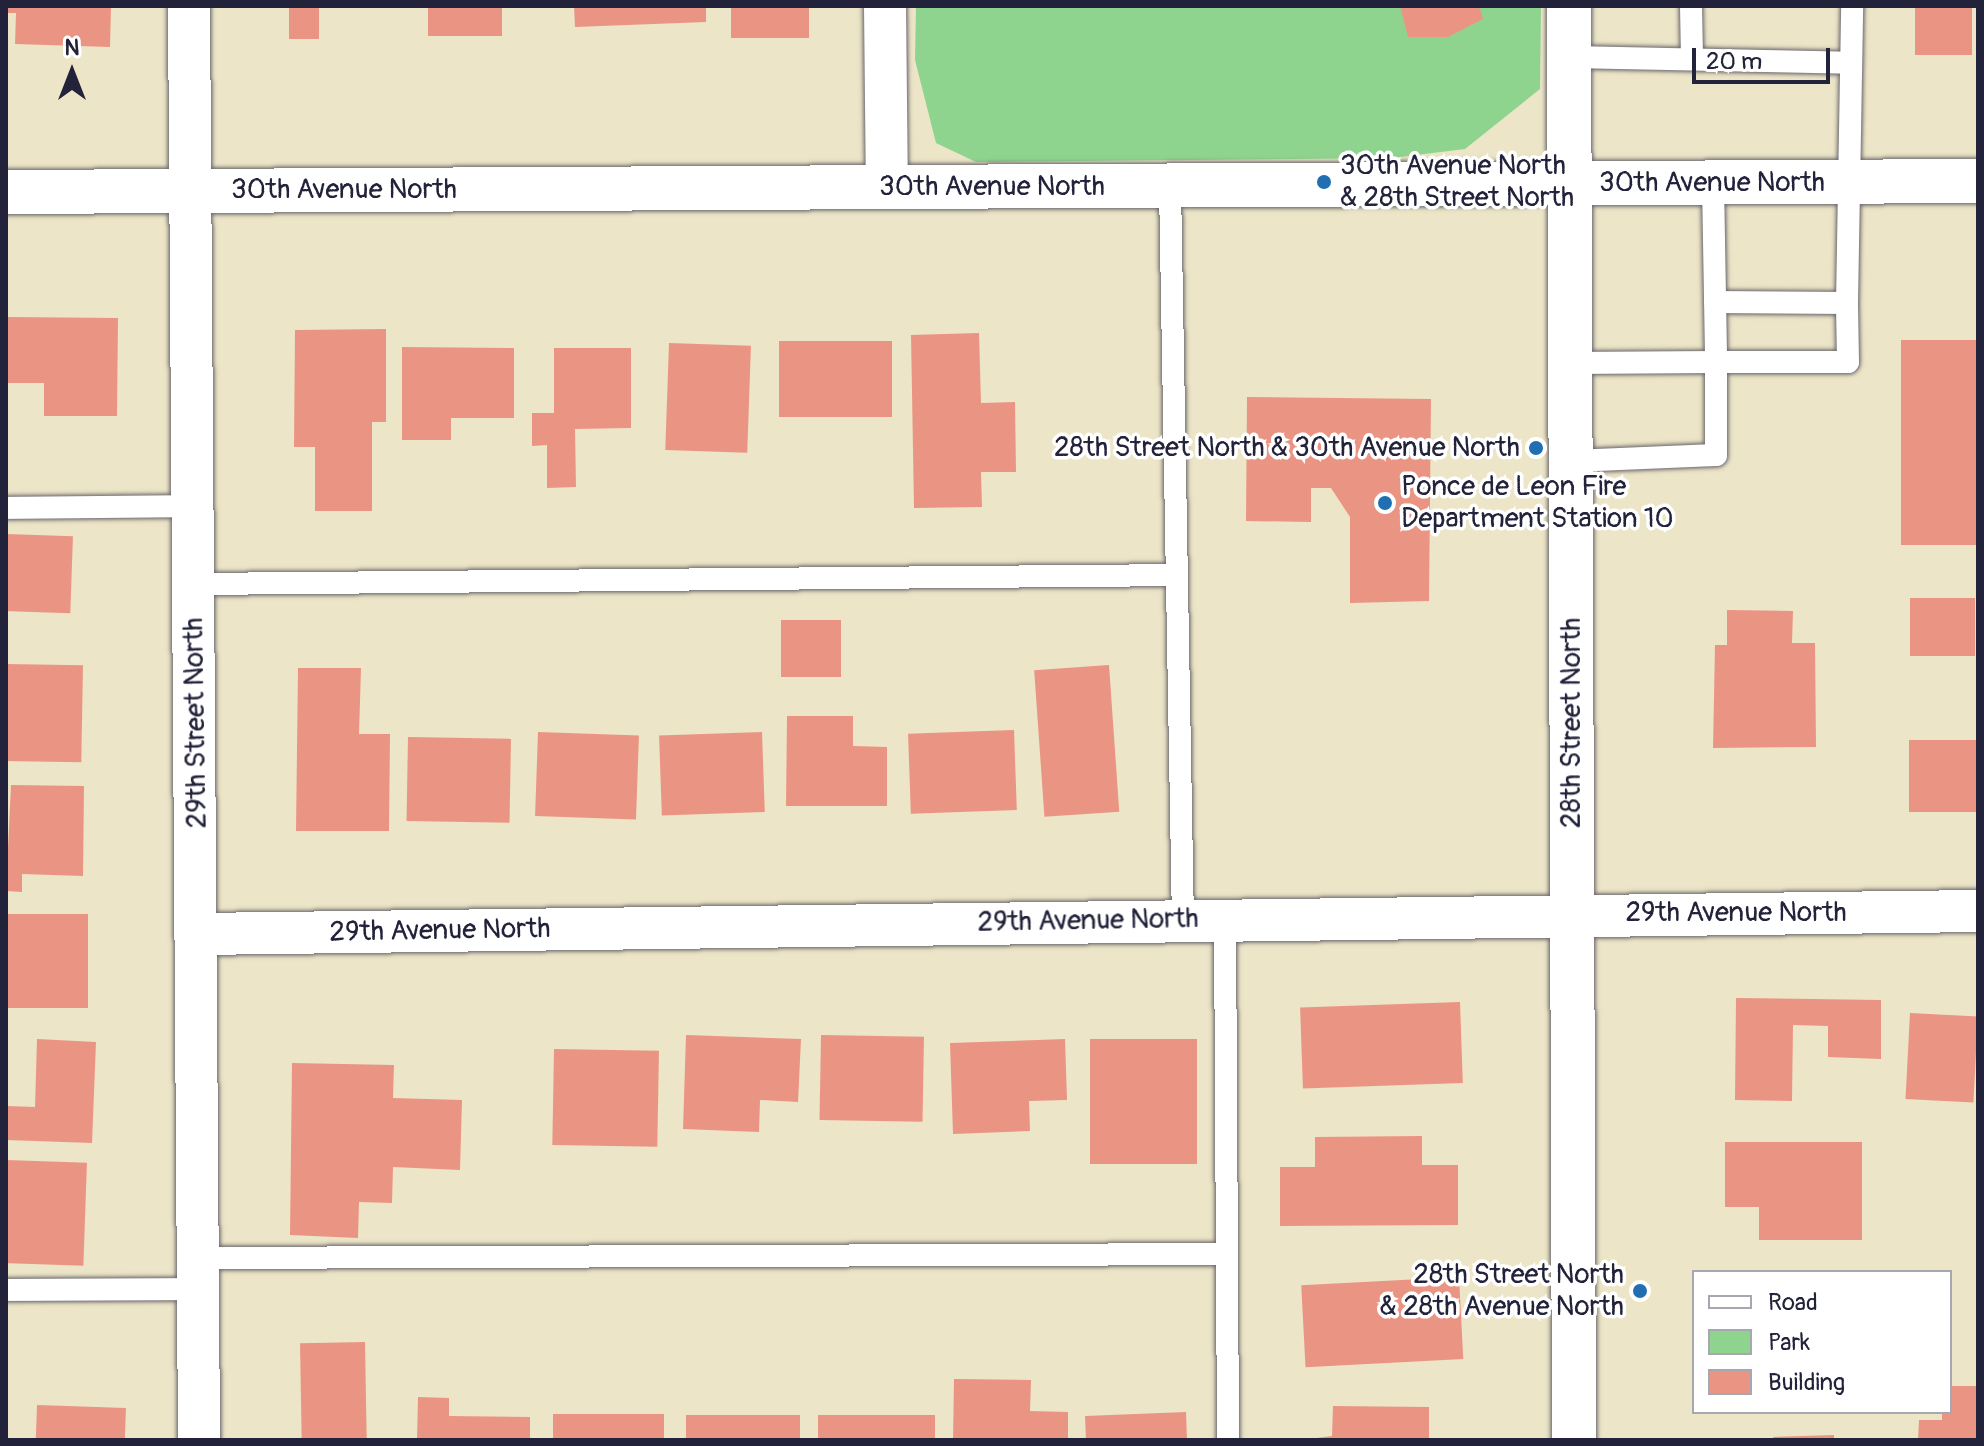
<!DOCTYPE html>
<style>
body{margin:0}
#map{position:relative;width:1984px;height:1446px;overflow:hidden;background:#ede5c7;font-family:Pangolin,sans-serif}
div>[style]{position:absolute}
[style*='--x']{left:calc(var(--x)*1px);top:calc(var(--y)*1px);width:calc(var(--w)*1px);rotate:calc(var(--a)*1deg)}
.green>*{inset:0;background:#8fd48e}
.building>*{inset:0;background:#ea9583;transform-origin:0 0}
.roads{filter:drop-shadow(0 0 2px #69666c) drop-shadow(0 0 2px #69666c)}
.service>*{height:22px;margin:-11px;padding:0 11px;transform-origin:11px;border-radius:11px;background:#fff}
.minor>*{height:42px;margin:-21px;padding:0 21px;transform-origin:21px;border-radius:21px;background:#fff}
.tertiary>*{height:44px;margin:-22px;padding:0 22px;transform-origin:22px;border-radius:22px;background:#fff}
.dots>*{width:22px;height:22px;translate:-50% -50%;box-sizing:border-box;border:4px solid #fff;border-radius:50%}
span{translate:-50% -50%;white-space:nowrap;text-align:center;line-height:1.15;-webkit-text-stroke:7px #fff;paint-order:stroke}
.poi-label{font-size:28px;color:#22223b}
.left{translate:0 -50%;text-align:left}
.right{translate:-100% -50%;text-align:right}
.street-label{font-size:28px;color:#22223b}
.frame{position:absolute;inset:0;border:8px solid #22223b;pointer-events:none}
.legend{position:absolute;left:1692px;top:1270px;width:260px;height:144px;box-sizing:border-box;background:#fff;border:2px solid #a7a7b1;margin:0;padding:10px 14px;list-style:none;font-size:24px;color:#22223b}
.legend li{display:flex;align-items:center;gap:16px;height:40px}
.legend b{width:40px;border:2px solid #a7a7b1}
.north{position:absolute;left:32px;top:32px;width:80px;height:80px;-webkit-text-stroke:6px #fff;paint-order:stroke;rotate:0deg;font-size:22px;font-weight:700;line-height:32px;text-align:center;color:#22223b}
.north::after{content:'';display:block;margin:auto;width:28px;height:36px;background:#22223b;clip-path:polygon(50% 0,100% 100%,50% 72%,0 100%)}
.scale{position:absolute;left:1692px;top:48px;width:138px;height:36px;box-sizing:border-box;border:4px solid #22223b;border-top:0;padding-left:10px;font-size:24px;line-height:28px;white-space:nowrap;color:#22223b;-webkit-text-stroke:6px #fff;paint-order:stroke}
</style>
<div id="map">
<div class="green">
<div style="clip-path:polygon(916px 6px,1541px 6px,1540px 89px,1465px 149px,1392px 158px,976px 162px,936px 143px,915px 60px)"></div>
</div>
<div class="building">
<div style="clip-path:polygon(6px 6px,111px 6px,110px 47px,15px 44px,16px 13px,6px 13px)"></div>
<div style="left:289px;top:6px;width:30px;height:33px"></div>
<div style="left:428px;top:6px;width:74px;height:30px"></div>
<div style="clip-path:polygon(574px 6px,706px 6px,706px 22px,575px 27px)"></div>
<div style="left:731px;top:6px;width:78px;height:32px"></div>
<div style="clip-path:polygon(1400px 6px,1479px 6px,1483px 19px,1448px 37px,1408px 37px)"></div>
<div style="left:1915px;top:6px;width:57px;height:49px"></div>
<div style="clip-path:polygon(8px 317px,118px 318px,117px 416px,44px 416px,44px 383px,8px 383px)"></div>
<div style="clip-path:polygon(386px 329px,386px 422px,372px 422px,372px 511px,315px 511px,315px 447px,294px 447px,295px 330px)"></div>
<div style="clip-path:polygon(979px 333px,981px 403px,1015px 402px,1016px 472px,981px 472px,982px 507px,914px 508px,911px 335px)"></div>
<div style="left:1978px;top:340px;width:205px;height:77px;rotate:90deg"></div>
<div style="left:779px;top:341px;width:113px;height:76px"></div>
<div style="left:669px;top:343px;width:82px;height:107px;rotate:2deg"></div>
<div style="clip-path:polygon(402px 347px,514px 348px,514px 418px,451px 418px,451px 440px,402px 440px)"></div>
<div style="clip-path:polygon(554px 348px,631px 348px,631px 428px,575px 429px,576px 487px,547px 488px,547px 445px,532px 446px,532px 413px,554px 413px)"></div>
<div style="clip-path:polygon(1247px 397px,1431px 399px,1429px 601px,1350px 603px,1350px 517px,1331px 488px,1311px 488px,1311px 522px,1246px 521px)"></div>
<div style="left:6px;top:534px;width:67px;height:77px;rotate:2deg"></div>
<div style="left:1910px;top:598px;width:65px;height:58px"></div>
<div style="clip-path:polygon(1727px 610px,1793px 611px,1792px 643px,1815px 643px,1816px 747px,1713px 748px,1715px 645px,1727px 645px)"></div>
<div style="left:781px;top:620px;width:60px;height:57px"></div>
<div style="left:6px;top:664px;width:77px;height:97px;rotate:1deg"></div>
<div style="left:1109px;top:665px;width:147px;height:75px;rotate:86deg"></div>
<div style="clip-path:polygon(298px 668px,361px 668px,359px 734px,390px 734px,389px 831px,296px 831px)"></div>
<div style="clip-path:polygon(787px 716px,853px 716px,853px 746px,887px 747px,887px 806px,786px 806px)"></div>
<div style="left:1014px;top:730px;width:80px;height:106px;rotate:88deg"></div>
<div style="left:538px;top:732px;width:101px;height:84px;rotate:2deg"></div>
<div style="left:762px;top:732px;width:80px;height:103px;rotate:88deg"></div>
<div style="left:408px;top:737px;width:103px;height:84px;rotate:1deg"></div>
<div style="left:1978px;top:740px;width:72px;height:69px;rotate:90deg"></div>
<div style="clip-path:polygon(11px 785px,84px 786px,83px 876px,22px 874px,22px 892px,6px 891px)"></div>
<div style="left:6px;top:914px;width:82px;height:94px"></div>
<div style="clip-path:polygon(1736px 998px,1881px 1000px,1881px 1059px,1828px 1057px,1828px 1026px,1793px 1025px,1792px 1101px,1735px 1100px)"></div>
<div style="left:1460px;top:1002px;width:81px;height:160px;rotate:88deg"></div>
<div style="left:1910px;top:1013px;width:68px;height:86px;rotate:3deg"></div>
<div style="clip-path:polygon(686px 1035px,801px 1039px,798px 1102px,760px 1100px,759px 1132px,683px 1129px)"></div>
<div style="left:821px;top:1035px;width:103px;height:85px;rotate:1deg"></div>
<div style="clip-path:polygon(37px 1039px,96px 1042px,92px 1143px,6px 1140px,6px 1106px,35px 1107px)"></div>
<div style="clip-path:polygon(1065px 1039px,1067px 1100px,1029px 1101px,1030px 1131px,953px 1134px,950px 1043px)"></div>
<div style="left:1090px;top:1039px;width:107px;height:125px"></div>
<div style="left:554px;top:1049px;width:105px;height:96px;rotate:1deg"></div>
<div style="clip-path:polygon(292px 1063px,394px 1065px,393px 1098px,462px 1100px,460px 1170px,393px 1167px,392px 1203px,359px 1202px,358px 1238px,290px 1235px)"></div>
<div style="clip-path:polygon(1422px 1136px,1422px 1165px,1458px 1165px,1458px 1225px,1280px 1226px,1280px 1167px,1315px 1167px,1315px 1137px)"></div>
<div style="clip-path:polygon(1725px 1142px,1862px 1142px,1862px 1240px,1759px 1240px,1759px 1207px,1725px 1207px)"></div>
<div style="left:6px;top:1160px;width:81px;height:103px;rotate:2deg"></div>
<div style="left:1459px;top:1277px;width:82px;height:158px;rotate:87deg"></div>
<div style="left:365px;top:1342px;width:98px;height:65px;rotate:89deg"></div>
<div style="clip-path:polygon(954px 1379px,1031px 1380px,1030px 1411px,1068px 1412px,1068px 1440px,953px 1440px)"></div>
<div style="clip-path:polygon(1950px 1386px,1978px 1386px,1978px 1440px,1918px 1440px,1919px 1420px,1942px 1420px,1942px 1412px,1950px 1412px)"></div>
<div style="clip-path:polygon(418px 1397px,449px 1398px,449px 1416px,530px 1417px,530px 1440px,417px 1440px)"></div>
<div style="left:37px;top:1405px;width:89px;height:35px;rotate:2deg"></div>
<div style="clip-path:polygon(1333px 1406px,1429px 1407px,1429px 1440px,1301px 1440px,1332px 1436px)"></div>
<div style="clip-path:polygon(1186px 1412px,1187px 1440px,1086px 1440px,1085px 1416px)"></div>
<div style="left:664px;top:1414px;width:26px;height:111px;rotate:90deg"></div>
<div style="left:686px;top:1415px;width:114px;height:25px"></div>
<div style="left:935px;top:1415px;width:25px;height:117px;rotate:90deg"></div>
<div style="clip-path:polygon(1834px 1435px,1834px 1440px,1773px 1440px,1773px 1437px)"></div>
</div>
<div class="roads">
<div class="service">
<div style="--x:1691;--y:6;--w:53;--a:88.9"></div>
<div style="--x:1570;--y:57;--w:281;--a:1.2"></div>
<div style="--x:1713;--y:183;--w:179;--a:89"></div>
<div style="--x:1716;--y:362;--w:132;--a:0"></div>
<div style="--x:1848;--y:362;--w:59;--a:-91"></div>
<div style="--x:1170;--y:186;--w:734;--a:88.99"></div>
<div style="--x:1715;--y:302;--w:132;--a:0.4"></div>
<div style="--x:1847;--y:303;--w:297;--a:-89"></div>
<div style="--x:1570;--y:363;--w:146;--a:-0.4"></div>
<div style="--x:1716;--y:362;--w:93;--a:90"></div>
<div style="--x:1716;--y:455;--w:145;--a:177.6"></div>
<div style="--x:6;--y:508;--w:187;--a:-0.6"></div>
<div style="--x:194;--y:584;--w:983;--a:-0.52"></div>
<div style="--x:1225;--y:919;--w:521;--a:89.67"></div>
<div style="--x:199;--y:1258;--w:1028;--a:-0.22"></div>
<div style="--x:6;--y:1290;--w:193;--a:-0.3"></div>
</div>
<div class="minor">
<div style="--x:189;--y:6;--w:1434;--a:89.6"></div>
<div style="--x:885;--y:6;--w:181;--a:89.4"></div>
<div style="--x:198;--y:934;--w:1780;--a:-0.74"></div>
</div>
<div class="tertiary">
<div style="--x:1569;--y:6;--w:1434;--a:89.8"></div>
<div style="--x:6;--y:192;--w:1972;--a:-0.32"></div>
</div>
</div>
<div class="dots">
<div style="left:1324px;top:182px;background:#1f6fb2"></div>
<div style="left:1536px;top:448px;background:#1f6fb2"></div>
<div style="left:1385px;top:503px;background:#1f6fb2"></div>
<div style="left:1640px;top:1291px;background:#1f6fb2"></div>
</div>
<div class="poi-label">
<span class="left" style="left:1340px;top:182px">30th Avenue North<br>&amp; 28th Street North</span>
<span class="right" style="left:1520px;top:448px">28th Street North &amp; 30th Avenue North</span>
<span class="left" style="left:1401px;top:503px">Ponce de Leon Fire<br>Department Station 10</span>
<span class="right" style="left:1624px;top:1291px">28th Street North<br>&amp; 28th Avenue North</span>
</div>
<div class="street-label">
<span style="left:1712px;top:183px">30th Avenue North</span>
<span style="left:992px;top:187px">30th Avenue North</span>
<span style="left:344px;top:190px">30th Avenue North</span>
<span style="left:196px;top:723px;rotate:-91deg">29th Street North</span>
<span style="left:1572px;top:723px;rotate:-90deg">28th Street North</span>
<span style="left:1736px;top:913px">29th Avenue North</span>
<span style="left:1088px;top:921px;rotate:-1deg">29th Avenue North</span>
<span style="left:440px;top:931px;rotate:-1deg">29th Avenue North</span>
</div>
<div class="frame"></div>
<ul class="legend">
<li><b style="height:10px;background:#fff"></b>Road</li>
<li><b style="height:22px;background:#8fd48e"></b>Park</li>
<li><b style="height:22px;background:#ea9583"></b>Building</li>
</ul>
<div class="north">N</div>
<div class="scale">20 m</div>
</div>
